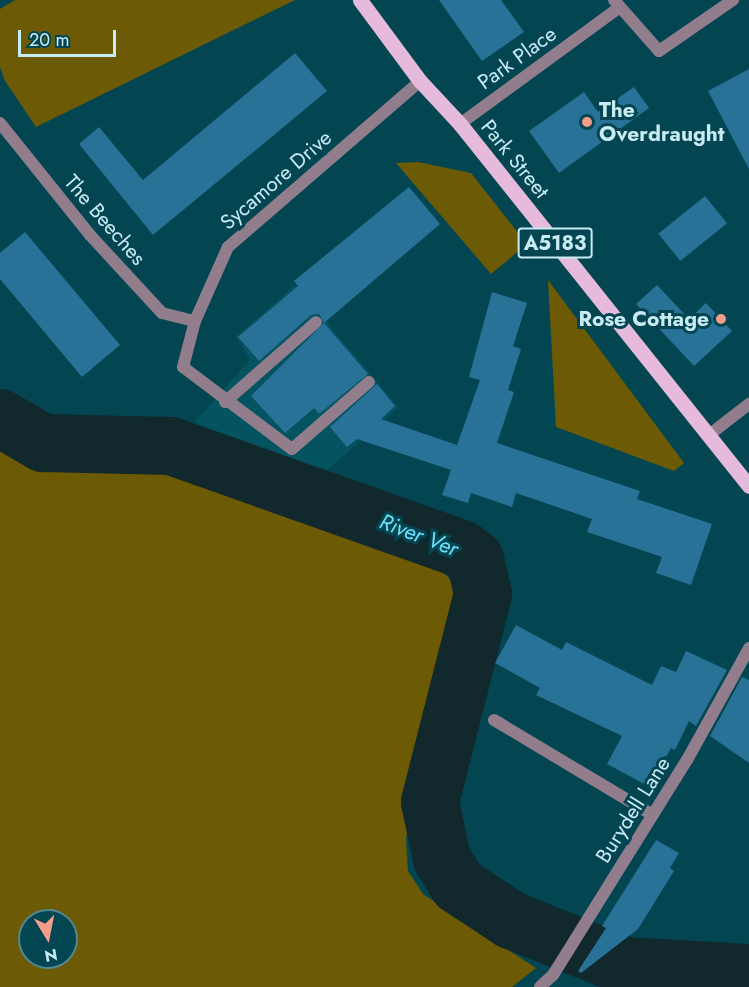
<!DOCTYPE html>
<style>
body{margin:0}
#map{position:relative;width:749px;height:987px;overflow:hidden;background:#034652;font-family:Jost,sans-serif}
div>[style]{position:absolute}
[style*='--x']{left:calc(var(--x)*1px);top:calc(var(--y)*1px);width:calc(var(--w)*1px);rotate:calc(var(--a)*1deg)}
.built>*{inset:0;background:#045361}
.green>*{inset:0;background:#6d5a04}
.stream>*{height:10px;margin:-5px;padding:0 5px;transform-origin:5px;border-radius:5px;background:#11282d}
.river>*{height:58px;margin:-29px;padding:0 29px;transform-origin:29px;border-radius:29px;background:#11282d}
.building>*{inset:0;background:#277296;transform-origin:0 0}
.service>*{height:12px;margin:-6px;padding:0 6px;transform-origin:6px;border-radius:6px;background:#927d8d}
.minor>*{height:12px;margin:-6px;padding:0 6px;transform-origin:6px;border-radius:6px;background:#927d8d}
.tertiary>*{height:12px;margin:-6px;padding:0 6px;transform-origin:6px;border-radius:6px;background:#927d8d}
.primary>*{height:15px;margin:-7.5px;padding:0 7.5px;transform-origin:7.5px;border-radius:7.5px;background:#e5badb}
.dots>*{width:16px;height:16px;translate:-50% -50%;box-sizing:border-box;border:3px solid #034652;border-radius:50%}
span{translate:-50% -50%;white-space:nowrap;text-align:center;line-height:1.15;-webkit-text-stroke:6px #034652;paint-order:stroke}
.shield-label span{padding:2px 4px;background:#034652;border:2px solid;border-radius:4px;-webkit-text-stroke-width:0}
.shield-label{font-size:20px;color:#c8ebf4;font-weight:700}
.street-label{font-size:21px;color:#c8ebf4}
.poi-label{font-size:21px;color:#c8ebf4;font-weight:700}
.left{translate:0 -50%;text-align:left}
.right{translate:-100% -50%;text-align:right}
.water-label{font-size:22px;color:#6de1fa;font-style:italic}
.north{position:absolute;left:18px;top:909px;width:60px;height:60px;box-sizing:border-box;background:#034652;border:2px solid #528893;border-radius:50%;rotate:170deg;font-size:16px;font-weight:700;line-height:24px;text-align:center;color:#c8ebf4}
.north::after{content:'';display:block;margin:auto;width:21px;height:27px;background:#f49e89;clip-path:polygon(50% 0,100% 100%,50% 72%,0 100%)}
.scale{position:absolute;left:18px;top:30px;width:98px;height:27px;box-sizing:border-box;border:3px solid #c8ebf4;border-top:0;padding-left:8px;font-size:18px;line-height:21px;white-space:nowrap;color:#c8ebf4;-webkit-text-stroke:4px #034652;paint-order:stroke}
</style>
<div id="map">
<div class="built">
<div style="clip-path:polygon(295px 285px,398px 407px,318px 478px,298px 475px,231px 447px,195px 422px,250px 360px,236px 337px)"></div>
</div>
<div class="green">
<div style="clip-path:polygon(15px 0,295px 0,36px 127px,5px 81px,0 67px,0 9px)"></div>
<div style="clip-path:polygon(418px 162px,471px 173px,527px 244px,491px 274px,396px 163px)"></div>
<div style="clip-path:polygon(548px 280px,684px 463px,674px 471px,556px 427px)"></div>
<div style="clip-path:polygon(evenodd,0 438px,13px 449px,38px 455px,141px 459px,247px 483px,427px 557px,453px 582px,462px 615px,406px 838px,408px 871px,423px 894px,536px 968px,512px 987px,0 987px,0 438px,30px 921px,66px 921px,66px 957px,30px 957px,30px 921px)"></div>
</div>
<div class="stream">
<div style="--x:625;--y:966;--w:82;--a:14.9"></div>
</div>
<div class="river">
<div style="--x:0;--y:418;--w:50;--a:30.2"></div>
<div style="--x:43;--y:443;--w:128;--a:1.3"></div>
<div style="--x:171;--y:446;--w:309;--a:19.5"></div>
<div style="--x:462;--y:549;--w:16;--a:38"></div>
<div style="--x:475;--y:559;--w:36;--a:77"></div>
<div style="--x:483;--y:594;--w:215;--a:104.3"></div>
<div style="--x:430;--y:802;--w:58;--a:78.1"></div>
<div style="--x:442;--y:859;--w:31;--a:58"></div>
<div style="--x:458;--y:885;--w:64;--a:33.4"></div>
<div style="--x:511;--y:920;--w:123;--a:22"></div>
<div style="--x:625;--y:966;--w:124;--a:3.2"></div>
</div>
<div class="building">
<div style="clip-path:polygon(439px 0,501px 0,524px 32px,482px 61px)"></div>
<div style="clip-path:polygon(295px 53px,327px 91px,153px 235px,79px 144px,99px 127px,143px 180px)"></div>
<div style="clip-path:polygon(749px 69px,749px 169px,708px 91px)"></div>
<div style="clip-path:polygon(634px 87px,649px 108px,559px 173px,529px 131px,584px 92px,598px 112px)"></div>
<div style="clip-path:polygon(409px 187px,440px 224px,324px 323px,319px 314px,311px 315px,259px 361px,238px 337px,298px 286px,294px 281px)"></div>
<div style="left:705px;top:196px;width:35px;height:60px;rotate:51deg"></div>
<div style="clip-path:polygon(25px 232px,120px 345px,82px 377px,0 279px,0 253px)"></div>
<div style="clip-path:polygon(657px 285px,689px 319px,706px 303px,732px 331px,694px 366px,636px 304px)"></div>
<div style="clip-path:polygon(492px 292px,527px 303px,513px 346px,521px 349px,508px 390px,514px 392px,497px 443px,640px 491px,637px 499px,712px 524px,691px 585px,656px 573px,662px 557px,587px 532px,592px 519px,516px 493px,512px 507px,471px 493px,468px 503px,442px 495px,451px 470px,357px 439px,347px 447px,330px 427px,377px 384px,395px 406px,381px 419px,457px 445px,480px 380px,469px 377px)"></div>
<div style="clip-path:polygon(324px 323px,368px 374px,319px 414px,314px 408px,285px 433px,251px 396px)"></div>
<div style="clip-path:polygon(516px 625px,562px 650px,566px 642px,652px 685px,661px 666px,676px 672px,686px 651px,727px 670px,696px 726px,689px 721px,675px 750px,671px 748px,650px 787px,607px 764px,622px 736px,536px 695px,540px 688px,495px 663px)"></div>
<div style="clip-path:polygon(742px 677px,749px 680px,749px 763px,710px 736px)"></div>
<div style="clip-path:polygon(656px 840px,679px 853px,670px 868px,674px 871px,638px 929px,581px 973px,578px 971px,606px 928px,602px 926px)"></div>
</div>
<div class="service">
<div style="--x:614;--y:0;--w:68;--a:48.6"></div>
<div style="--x:659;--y:51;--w:90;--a:-34.6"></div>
<div style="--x:183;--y:367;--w:136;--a:37"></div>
<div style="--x:292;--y:449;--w:102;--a:-41"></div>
<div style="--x:225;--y:402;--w:121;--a:-41.3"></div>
<div style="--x:494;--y:720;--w:185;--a:30.9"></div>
</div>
<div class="minor">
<div style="--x:0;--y:123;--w:144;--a:51.2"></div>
<div style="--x:90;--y:235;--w:106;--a:47.3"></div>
<div style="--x:162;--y:313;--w:34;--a:14"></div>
<div style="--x:460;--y:124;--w:198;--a:-36.2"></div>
<div style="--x:183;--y:367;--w:48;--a:-75.4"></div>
<div style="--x:195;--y:321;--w:81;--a:-66"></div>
<div style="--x:228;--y:247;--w:254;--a:-40.8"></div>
<div style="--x:540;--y:987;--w:18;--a:-43"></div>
<div style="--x:553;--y:975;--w:253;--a:-58.1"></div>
<div style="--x:687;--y:760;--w:128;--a:-61"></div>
</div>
<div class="tertiary">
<div style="--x:709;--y:435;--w:51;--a:-37.8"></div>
</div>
<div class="primary">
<div style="--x:360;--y:0;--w:101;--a:53.5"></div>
<div style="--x:420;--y:81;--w:59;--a:47.1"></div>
<div style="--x:460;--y:124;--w:463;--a:51.4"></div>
</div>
<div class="dots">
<div style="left:587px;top:122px;background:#f49e89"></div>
<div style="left:721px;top:319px;background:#f49e89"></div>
</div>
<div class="shield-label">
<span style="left:555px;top:243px">A5183</span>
</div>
<div class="street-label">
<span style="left:517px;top:58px;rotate:-36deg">Park Place</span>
<span style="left:515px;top:159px;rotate:51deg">Park Street</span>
<span style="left:276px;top:180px;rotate:-41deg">Sycamore Drive</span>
<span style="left:105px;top:220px;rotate:49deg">The Beeches</span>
<span style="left:633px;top:810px;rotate:-58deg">Burydell Lane</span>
</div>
<div class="poi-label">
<span class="left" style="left:599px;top:122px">The<br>Overdraught</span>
<span class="right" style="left:709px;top:319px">Rose Cottage</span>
</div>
<div class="water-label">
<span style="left:419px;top:535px;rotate:21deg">River Ver</span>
</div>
<div class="north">N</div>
<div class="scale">20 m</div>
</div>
